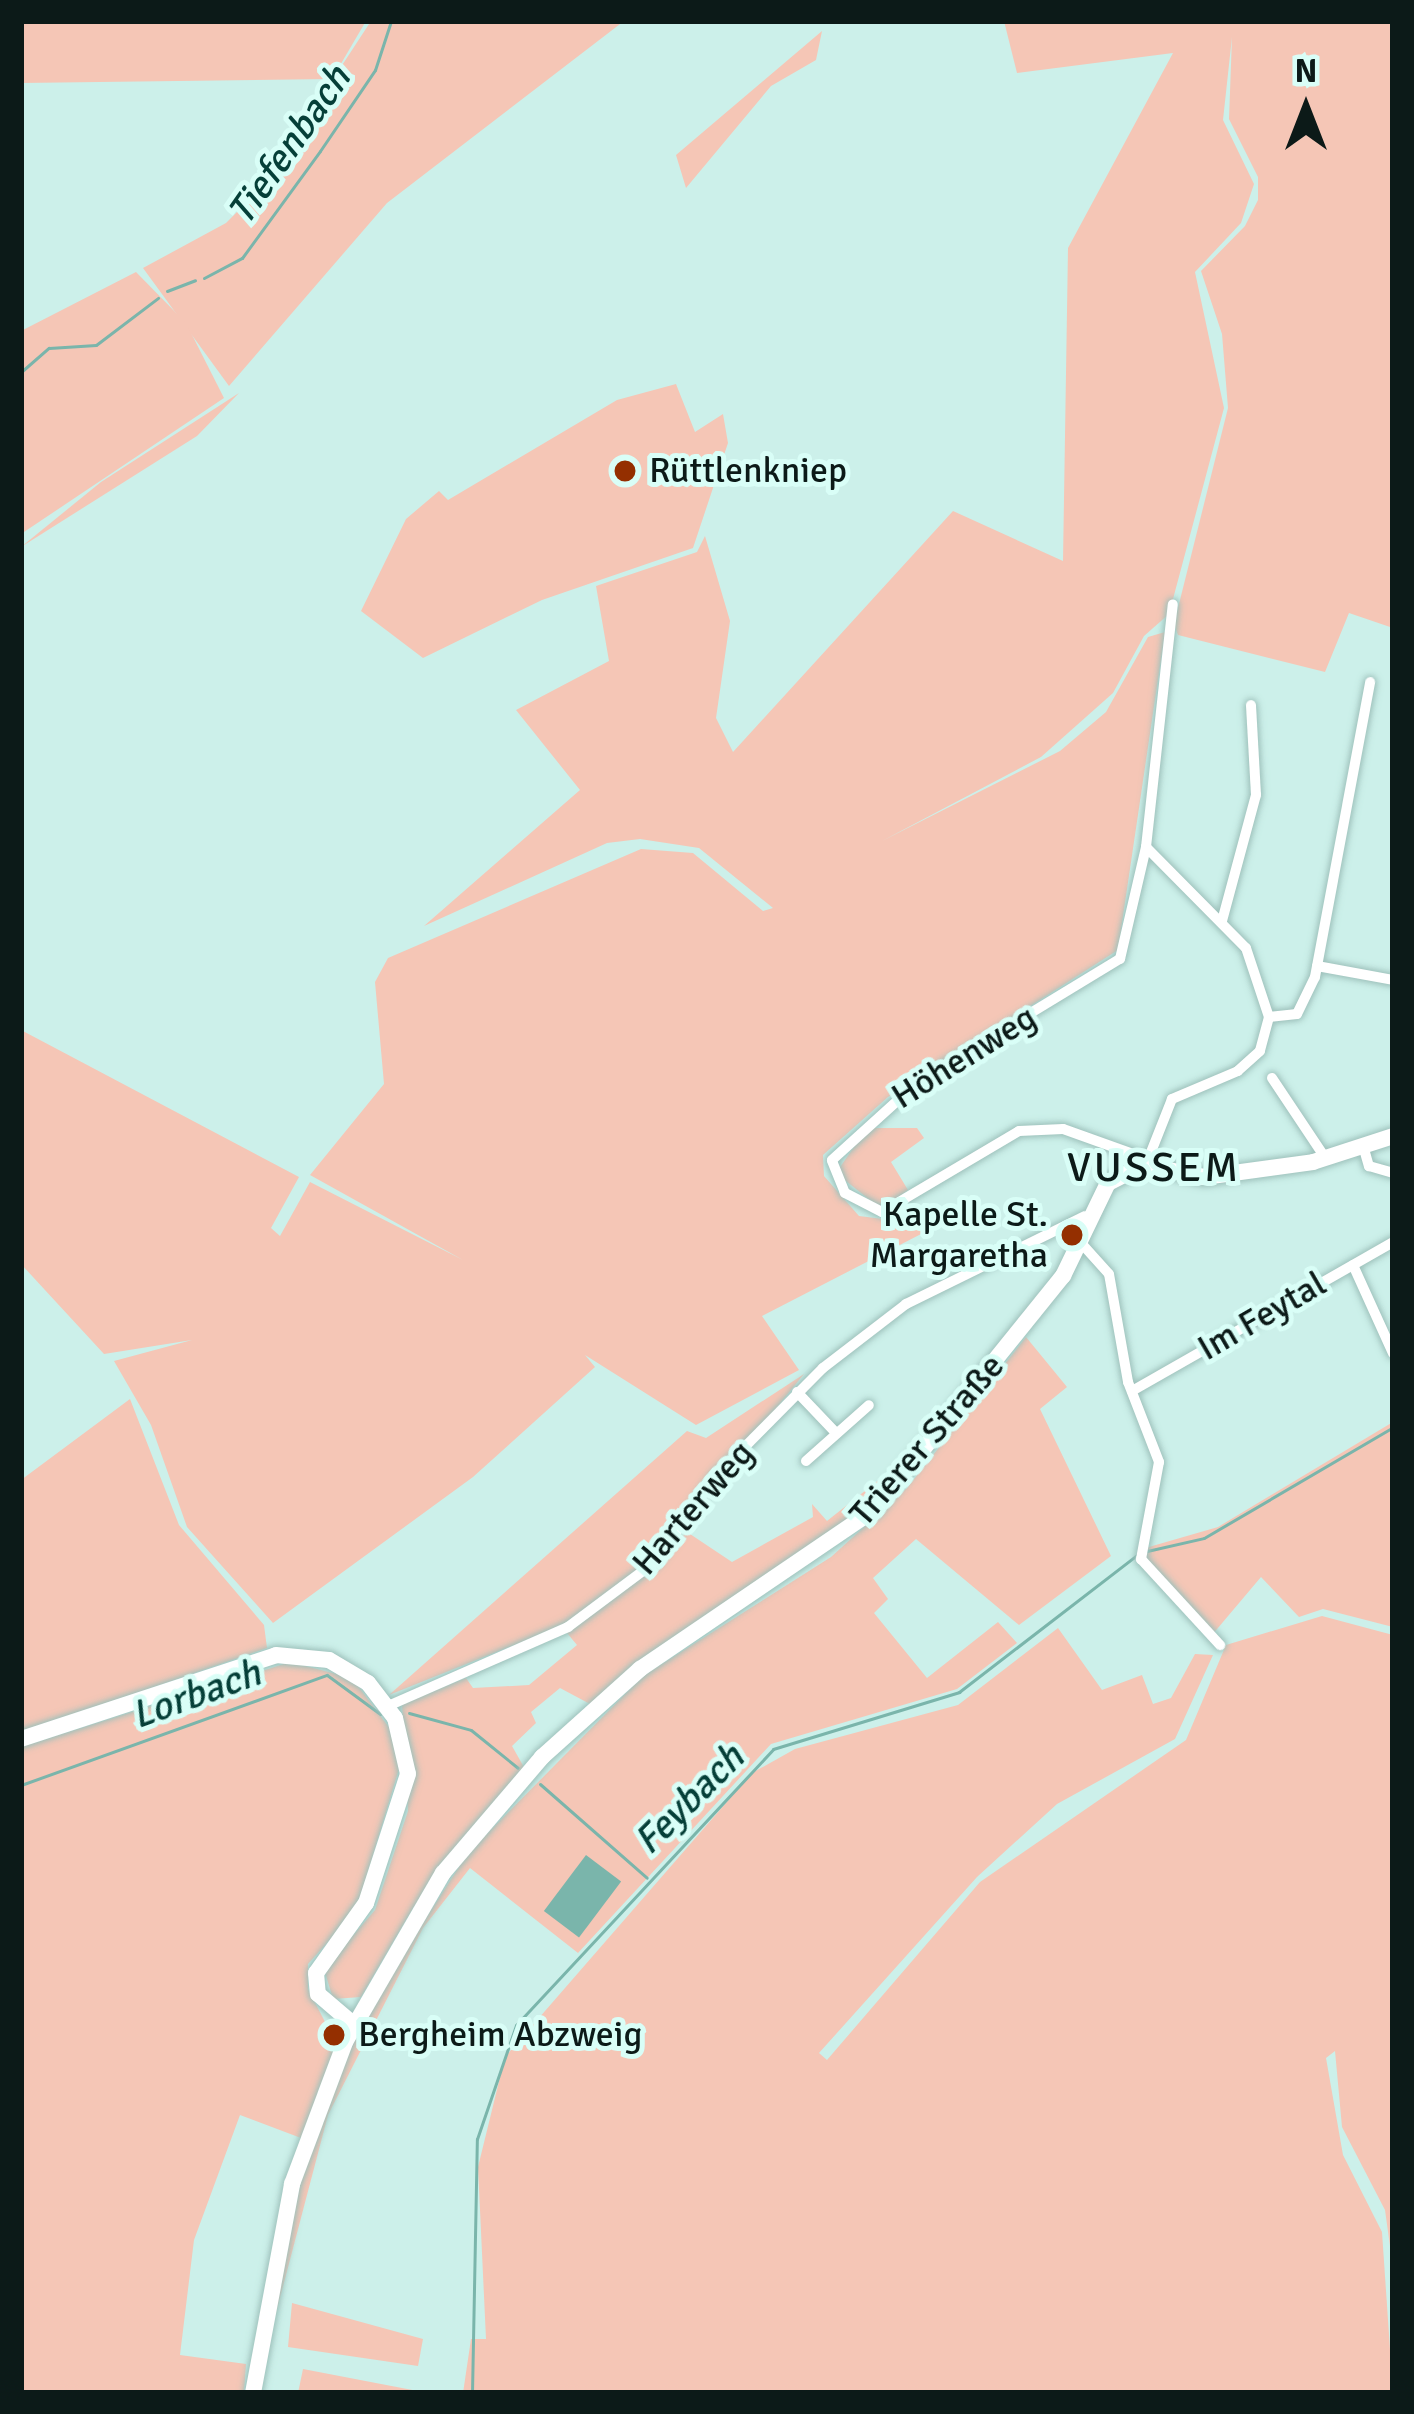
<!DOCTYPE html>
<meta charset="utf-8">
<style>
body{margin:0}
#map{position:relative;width:1414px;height:2414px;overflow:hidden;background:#ccf0ea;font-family:Signika,sans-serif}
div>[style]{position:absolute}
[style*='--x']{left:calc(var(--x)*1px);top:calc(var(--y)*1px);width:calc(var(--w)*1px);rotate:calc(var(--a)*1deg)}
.green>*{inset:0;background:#f5c6b6}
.water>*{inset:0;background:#7ab5ab;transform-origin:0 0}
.stream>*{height:3px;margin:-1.5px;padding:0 1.5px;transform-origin:1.5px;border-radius:1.5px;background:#7ab5ab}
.roads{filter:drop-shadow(0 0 3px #9ec1bb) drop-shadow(0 0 3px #9ec1bb)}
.street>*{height:10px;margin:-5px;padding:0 5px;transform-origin:5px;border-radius:5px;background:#fff}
.secondary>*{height:16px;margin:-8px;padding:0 8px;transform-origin:8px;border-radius:8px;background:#fff}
.dots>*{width:33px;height:33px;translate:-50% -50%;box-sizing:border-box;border:6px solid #d9fef7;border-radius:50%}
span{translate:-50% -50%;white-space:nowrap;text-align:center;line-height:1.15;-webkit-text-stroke:10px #d9fef7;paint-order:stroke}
.poi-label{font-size:36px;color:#0c1a18}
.left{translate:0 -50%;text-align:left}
.right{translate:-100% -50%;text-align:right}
.street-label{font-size:36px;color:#0c1a18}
.water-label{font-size:39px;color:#053f38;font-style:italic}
.quarter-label{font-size:42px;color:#0c1a18;letter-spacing:3px}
.frame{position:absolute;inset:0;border:24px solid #0c1a18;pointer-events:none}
.north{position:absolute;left:1246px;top:48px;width:120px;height:120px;-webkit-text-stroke:9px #d9fef7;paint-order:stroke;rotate:0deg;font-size:33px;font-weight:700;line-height:48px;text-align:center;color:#0c1a18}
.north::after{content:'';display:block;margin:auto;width:42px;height:54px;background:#0c1a18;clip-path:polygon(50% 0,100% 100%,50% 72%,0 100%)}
</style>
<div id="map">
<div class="green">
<div style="clip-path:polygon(21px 21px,366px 21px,332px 79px,21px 83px)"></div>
<div style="clip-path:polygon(371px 21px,624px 21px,387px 203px,229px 386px,143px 268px,226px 223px,263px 186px)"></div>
<div style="clip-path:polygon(1004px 21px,1393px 21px,1393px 628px,1349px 613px,1325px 672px,1178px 635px,1174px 624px,1228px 408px,1222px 334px,1201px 271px,1245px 226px,1258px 200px,1258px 177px,1229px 119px,1232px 37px,1223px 120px,1254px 184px,1241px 223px,1195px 272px,1224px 408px,1169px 614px,1144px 636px,1113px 693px,1041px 757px,882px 841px,1060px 751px,1106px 712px,1148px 637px,1165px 632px,1118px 950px,888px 1097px,823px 1155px,824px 1176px,859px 1216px,883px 1219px,907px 1205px,923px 1233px,762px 1316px,799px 1370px,696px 1425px,585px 1355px,595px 1367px,473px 1477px,273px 1623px,187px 1527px,151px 1425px,114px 1361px,192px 1340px,104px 1354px,21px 1264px,21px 1030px,299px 1177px,271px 1228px,280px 1236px,310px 1182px,463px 1260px,310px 1175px,384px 1084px,375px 982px,388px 958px,641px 849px,693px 853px,763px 911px,773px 908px,699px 848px,640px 839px,607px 843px,424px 926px,580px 790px,516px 710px,609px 661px,596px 586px,697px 552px,705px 536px,730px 621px,716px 718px,733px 752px,953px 511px,1063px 561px,1068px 248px,1173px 53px,1017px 73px)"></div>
<div style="clip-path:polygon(822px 31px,816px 60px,771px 86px,686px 188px,676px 155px)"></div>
<div style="clip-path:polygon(136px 272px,186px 323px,224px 398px,21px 534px,21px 331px)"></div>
<div style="clip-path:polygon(676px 384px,695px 432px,723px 414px,728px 443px,693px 548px,542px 600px,423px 658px,361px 611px,406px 519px,439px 491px,448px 500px,617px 400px)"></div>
<div style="clip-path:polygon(239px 393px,197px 436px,21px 547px,101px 482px)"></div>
<div style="clip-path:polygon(867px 1128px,917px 1128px,924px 1138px,891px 1162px,908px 1190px,881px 1209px,836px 1173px)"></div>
<div style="clip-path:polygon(1026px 1337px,1067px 1387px,1040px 1409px,1111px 1556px,1019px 1625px,916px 1539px,873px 1578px,888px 1599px,874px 1613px,927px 1678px,998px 1622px,1017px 1643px,957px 1689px,771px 1744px,578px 1953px,470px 1868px,423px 1928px,328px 2115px,255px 2393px,304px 2167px,358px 2024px,468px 1853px,643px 1676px,831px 1557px,907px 1488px)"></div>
<div style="clip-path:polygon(1002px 1343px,866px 1511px,590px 1704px,560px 1688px,531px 1712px,536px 1723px,512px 1746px,525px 1769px,413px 1908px,361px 1997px,333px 1999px,324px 1969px,375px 1910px,408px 1811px,402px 1704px,466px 1678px,473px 1688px,529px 1685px,577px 1645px,567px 1633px,687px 1532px,732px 1562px,813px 1517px,812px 1504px,827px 1521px,890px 1471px)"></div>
<div style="clip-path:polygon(804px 1374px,653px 1559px,564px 1625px,389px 1695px,687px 1431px,706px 1438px)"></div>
<div style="clip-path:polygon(130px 1399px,179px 1525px,264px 1625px,267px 1648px,21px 1733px,21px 1480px)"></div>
<div style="clip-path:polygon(1393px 1422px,1393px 1627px,1323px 1609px,1299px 1617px,1261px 1577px,1212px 1635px,1144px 1560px,1142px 1549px,1218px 1527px)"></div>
<div style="clip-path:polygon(1322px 1616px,1393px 1635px,1393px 2268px,1385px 2210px,1342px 2127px,1335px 2051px,1326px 2058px,1343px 2155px,1382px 2232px,1393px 2393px,463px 2393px,471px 2339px,486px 2339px,478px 2167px,505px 2057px,752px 1773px,795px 1749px,958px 1705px,1058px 1628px,1102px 1690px,1142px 1675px,1153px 1704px,1171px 1698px,1195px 1654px,1213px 1655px,1175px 1739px,1057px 1804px,977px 1877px,819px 2053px,827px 2060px,980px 1882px,1186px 1740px,1226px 1645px)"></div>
<div style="clip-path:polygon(290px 1662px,352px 1678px,391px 1730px,399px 1769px,356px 1911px,308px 1964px,308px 1989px,338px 2047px,301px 2138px,240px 2115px,194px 2240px,180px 2355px,246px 2364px,244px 2393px,21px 2393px,21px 1747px)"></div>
<div style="clip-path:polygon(292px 2303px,423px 2339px,418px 2366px,288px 2347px)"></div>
<div style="clip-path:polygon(303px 2369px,428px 2393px,298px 2393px)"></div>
</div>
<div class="water">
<div style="left:586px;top:1855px;width:44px;height:70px;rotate:37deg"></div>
</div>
<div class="stream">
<div style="--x:204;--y:278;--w:43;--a:-27.8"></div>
<div style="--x:242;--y:258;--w:132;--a:-53.9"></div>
<div style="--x:320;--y:151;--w:98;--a:-55.8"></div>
<div style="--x:375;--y:70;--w:52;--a:-71.9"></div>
<div style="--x:167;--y:291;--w:30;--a:-21"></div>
<div style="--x:21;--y:372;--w:37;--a:-41"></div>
<div style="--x:49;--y:348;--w:47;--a:-3.7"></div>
<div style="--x:96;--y:345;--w:78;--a:-37.2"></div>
<div style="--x:1147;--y:1551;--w:58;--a:-12.8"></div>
<div style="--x:1204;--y:1538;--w:219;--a:-30.4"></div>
<div style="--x:409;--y:1713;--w:64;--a:15.3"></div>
<div style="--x:471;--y:1730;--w:60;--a:39"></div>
<div style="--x:540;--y:1784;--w:142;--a:41.3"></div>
<div style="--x:21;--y:1785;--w:325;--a:-19.8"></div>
<div style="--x:327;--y:1675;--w:66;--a:36.3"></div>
<div style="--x:472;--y:2393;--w:254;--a:-88.9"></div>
<div style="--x:477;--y:2139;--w:120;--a:-71.1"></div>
<div style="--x:516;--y:2025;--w:377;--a:-47"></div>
<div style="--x:773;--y:1749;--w:195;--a:-17"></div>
<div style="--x:959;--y:1692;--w:226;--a:-37.6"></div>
</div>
<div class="roads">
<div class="street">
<div style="--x:1146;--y:847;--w:142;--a:45.3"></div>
<div style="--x:1246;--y:948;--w:73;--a:71.6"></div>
<div style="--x:1269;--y:1017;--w:35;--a:105"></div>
<div style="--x:1260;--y:1051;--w:30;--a:138"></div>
<div style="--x:1238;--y:1071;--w:72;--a:157"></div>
<div style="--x:1172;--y:1099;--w:68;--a:111.6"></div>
<div style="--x:1222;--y:921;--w:131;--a:-74.9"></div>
<div style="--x:1256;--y:795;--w:90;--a:-93.2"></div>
<div style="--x:1317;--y:966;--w:77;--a:10.4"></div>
<div style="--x:1269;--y:1017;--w:28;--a:-6"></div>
<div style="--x:1297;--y:1014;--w:41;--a:-64.1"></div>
<div style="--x:1315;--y:977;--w:300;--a:-79.4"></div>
<div style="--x:1272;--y:1078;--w:97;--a:56.3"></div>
<div style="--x:1364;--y:1149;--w:18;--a:74"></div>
<div style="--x:1369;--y:1166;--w:25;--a:16"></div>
<div style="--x:1147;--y:1159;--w:89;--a:-160.3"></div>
<div style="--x:1063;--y:1129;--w:44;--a:177.4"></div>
<div style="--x:1019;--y:1131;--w:159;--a:149.4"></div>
<div style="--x:882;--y:1212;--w:42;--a:-152.8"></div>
<div style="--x:845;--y:1193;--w:35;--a:-112"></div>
<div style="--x:832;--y:1160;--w:118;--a:-42.2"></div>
<div style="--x:919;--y:1081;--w:235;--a:-31.3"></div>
<div style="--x:1120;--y:959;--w:115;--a:-76.9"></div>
<div style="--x:1146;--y:847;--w:244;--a:-83.7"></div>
<div style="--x:1082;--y:1244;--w:40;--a:48"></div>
<div style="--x:1109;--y:1274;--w:110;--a:80"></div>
<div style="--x:1128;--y:1382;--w:86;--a:68.8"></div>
<div style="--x:1159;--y:1462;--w:99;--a:100.5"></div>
<div style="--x:1141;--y:1559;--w:117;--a:47.4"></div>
<div style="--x:1353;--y:1265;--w:97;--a:65.6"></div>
<div style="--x:1132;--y:1391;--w:301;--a:-29.7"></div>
<div style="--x:797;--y:1392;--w:57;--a:46.4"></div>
<div style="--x:806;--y:1461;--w:84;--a:-41.6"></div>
<div style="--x:388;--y:1706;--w:197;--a:-23.7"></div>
<div style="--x:568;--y:1627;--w:109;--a:-36.8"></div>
<div style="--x:655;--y:1562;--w:104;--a:-54.8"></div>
<div style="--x:715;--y:1477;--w:153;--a:-45.3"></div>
<div style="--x:823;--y:1368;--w:105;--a:-37.6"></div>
<div style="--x:906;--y:1304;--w:199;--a:-26.2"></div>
</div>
<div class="secondary">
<div style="--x:21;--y:1739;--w:268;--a:-18.2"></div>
<div style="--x:276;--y:1655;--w:53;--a:5.4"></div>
<div style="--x:329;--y:1660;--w:45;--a:30.5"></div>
<div style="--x:368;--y:1683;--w:44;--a:52.4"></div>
<div style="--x:395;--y:1718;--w:57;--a:76.9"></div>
<div style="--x:408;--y:1774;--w:136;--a:108"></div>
<div style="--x:366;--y:1903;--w:86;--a:125.5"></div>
<div style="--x:316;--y:1973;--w:21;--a:85"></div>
<div style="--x:318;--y:1994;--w:46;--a:40.6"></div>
<div style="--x:253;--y:2393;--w:213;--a:-79.4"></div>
<div style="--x:292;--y:2184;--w:152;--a:-69.5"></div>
<div style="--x:345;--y:2042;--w:195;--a:-59.9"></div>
<div style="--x:443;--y:1873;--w:153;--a:-49.5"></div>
<div style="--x:542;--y:1757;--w:132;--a:-41.9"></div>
<div style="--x:640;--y:1669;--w:283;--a:-34.2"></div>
<div style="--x:874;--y:1510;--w:301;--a:-51.1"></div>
<div style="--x:1063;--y:1276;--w:103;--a:-64.2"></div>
<div style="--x:1108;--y:1183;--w:39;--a:-27"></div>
<div style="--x:1143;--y:1165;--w:62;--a:11.1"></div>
<div style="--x:1204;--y:1177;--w:110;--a:-7.8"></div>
<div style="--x:1313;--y:1162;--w:84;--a:-18"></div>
</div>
</div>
<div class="dots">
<div style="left:625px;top:471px;background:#942f00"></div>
<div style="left:1072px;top:1235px;background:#942f00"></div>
<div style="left:334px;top:2035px;background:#942f00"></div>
</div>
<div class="poi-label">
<span class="left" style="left:649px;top:471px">Rüttlenkniep</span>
<span class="right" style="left:1048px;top:1235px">Kapelle St.<br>Margaretha</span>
<span class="left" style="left:358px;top:2035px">Bergheim Abzweig</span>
</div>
<div class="street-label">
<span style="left:964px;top:1057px;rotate:-32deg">Höhenweg</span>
<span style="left:1262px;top:1316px;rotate:-30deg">Im Feytal</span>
<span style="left:927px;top:1440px;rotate:-49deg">Trierer Straße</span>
<span style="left:693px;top:1508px;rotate:-49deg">Harterweg</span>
</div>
<div class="water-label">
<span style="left:289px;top:145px;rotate:-55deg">Tiefenbach</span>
<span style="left:196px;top:1694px;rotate:-20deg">Lorbach</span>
<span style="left:689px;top:1799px;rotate:-45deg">Feybach</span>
</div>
<div class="quarter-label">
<span style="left:1154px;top:1168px">VUSSEM</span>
</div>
<div class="frame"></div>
<div class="north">N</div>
</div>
